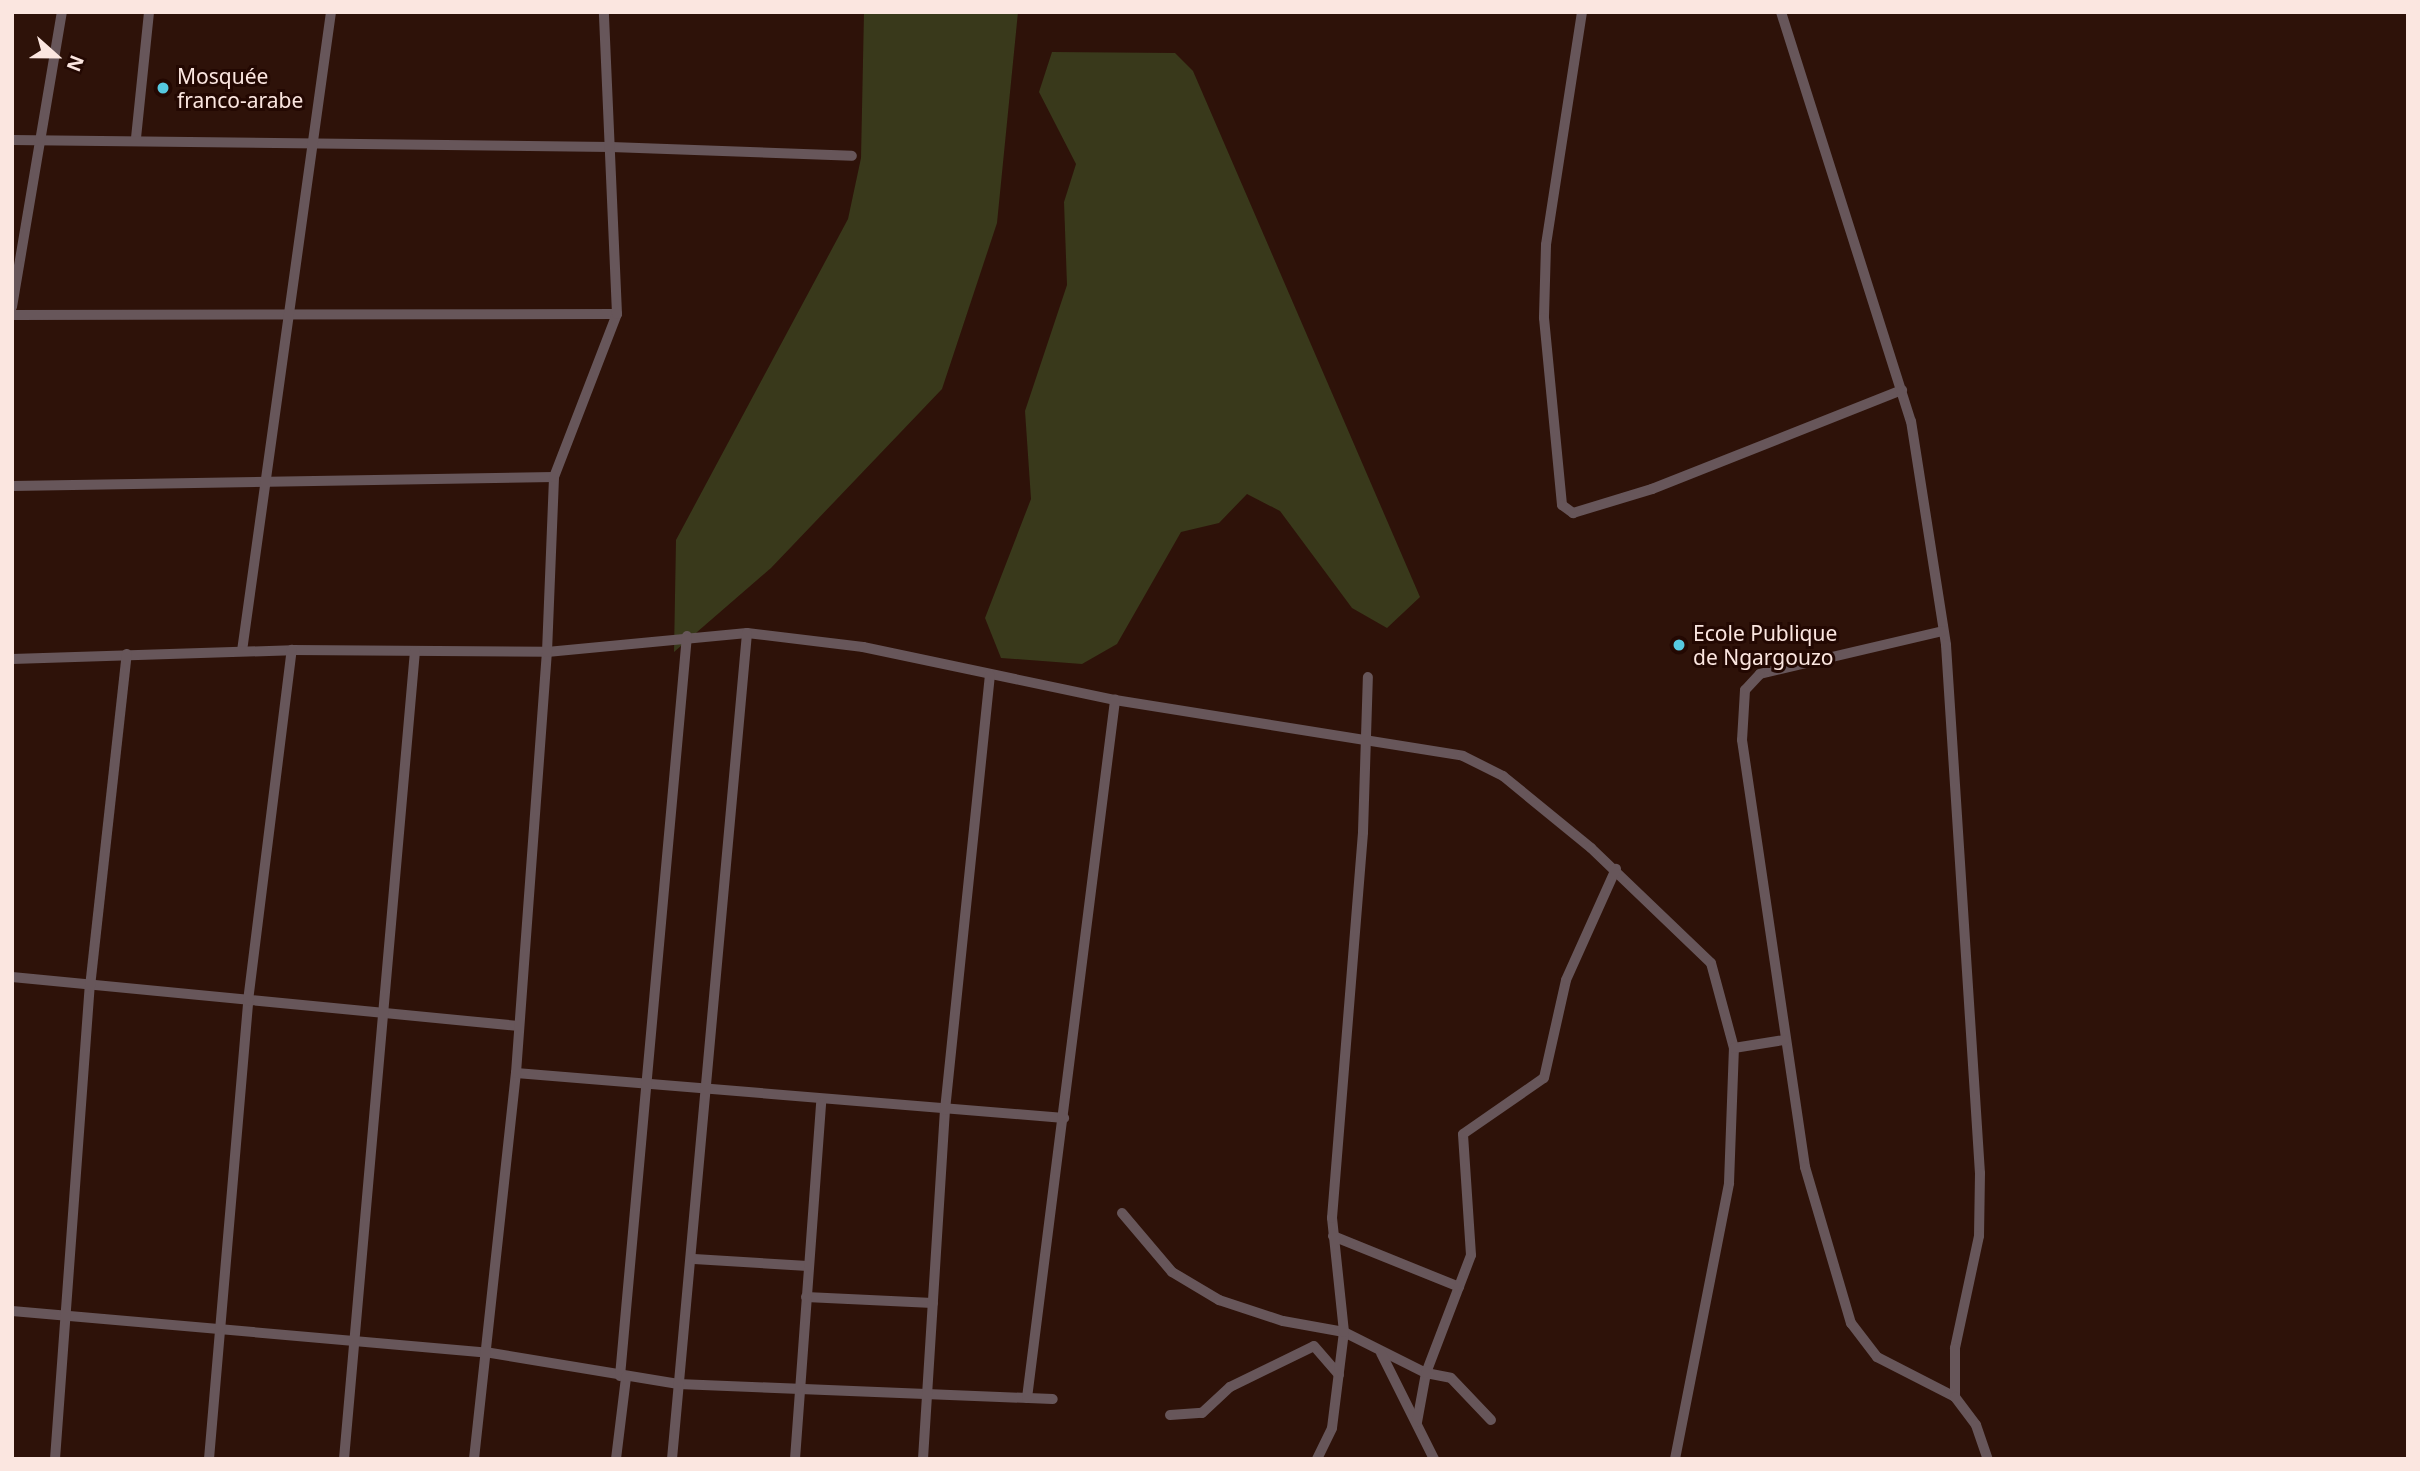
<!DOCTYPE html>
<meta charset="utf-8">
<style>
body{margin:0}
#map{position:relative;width:2420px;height:1471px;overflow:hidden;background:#2e1209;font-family:"Noto Sans",sans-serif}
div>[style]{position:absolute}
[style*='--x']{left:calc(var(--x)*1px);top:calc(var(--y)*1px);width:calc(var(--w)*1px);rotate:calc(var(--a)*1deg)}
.green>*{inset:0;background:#39391b}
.street>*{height:10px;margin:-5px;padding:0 5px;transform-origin:5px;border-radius:5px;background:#67565a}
.dots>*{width:19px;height:19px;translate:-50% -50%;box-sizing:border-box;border:4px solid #230802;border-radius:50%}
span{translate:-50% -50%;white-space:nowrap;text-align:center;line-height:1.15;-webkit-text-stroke:6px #230802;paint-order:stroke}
.poi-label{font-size:21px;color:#fbe6e0}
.left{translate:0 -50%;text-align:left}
.frame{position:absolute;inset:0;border:14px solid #fbe6e0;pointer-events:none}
.north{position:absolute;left:21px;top:21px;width:70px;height:70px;-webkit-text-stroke:5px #230802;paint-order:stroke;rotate:111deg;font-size:19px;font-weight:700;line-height:28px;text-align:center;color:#fbe6e0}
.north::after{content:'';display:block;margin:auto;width:24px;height:32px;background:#fbe6e0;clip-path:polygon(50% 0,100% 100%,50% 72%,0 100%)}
</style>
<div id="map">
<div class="green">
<div style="clip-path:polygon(864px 12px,1018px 12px,997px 223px,942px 389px,771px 568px,674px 652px,676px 540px,848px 219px,861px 158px)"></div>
<div style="clip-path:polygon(1052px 52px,1175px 53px,1193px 71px,1420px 597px,1387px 628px,1352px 608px,1280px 511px,1247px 494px,1219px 523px,1181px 532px,1117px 644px,1082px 664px,1001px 658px,985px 618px,1031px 499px,1025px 411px,1067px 285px,1064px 202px,1076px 164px,1039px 92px)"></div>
</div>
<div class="street">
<div style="--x:1582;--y:12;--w:236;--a:98.8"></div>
<div style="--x:1546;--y:245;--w:73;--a:91.6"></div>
<div style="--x:1544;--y:318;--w:188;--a:84.5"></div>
<div style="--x:1562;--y:505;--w:14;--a:36"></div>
<div style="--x:1573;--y:513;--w:83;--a:-16.9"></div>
<div style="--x:1652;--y:489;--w:269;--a:-21.6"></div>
<div style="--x:1781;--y:12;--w:429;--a:72.4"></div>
<div style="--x:1911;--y:421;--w:227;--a:81.1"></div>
<div style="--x:1946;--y:645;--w:529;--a:86.32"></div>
<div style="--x:1980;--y:1173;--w:63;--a:90.9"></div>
<div style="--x:1979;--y:1236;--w:115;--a:102.1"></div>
<div style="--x:1955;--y:1348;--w:49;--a:90"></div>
<div style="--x:136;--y:138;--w:127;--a:-84.1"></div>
<div style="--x:12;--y:140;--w:599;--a:0.67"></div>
<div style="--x:611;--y:147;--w:241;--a:2.1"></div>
<div style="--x:12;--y:307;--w:299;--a:-80.4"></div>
<div style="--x:12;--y:315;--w:605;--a:-0.09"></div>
<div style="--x:12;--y:486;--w:542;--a:-0.95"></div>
<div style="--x:1943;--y:631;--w:188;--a:166.8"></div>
<div style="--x:1760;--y:674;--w:22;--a:133"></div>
<div style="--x:1745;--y:690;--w:50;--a:93.4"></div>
<div style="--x:1742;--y:740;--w:432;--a:81.6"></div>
<div style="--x:1805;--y:1167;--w:163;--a:73.6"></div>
<div style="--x:1851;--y:1323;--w:43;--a:52.6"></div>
<div style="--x:1877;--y:1357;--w:88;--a:27.1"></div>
<div style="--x:1955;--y:1397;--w:35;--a:53"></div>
<div style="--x:1976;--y:1425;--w:36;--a:71"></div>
<div style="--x:242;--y:651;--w:645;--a:-82.07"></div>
<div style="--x:12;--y:659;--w:280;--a:-1.8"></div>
<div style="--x:292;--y:650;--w:255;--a:0.4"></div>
<div style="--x:547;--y:652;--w:201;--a:-5.4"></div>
<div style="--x:747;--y:633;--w:117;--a:6.9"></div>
<div style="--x:863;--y:647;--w:258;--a:11.9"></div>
<div style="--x:1115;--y:700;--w:352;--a:9.1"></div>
<div style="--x:1463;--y:756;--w:45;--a:26.6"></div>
<div style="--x:1503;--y:776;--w:114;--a:39.3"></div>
<div style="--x:1591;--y:848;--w:166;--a:43.8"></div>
<div style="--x:1711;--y:963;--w:88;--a:74.9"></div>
<div style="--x:12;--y:977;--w:509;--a:5.52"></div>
<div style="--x:516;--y:1073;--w:550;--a:4.69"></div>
<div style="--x:1122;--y:1213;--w:77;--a:49.7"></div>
<div style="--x:1172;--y:1272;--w:55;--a:30.8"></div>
<div style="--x:1219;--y:1300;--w:67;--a:18.2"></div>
<div style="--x:1283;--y:1321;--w:62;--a:10.2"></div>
<div style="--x:1344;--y:1332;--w:92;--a:26.6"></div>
<div style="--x:1426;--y:1373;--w:25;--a:11"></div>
<div style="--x:1451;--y:1378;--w:58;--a:46.4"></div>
<div style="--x:1333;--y:1236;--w:136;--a:22"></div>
<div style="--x:694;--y:1259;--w:114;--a:3.5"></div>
<div style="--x:806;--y:1297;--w:127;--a:2.7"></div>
<div style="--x:12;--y:1311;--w:475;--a:5"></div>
<div style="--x:485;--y:1352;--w:196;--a:9.4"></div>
<div style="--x:678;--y:1384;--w:375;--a:2.3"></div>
<div style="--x:1381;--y:1353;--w:119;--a:63.4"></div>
<div style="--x:620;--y:1376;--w:743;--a:-84.83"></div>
<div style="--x:1027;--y:1398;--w:704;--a:-82.81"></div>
<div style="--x:1170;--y:1415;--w:32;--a:-4"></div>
<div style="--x:1202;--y:1413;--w:38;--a:-43"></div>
<div style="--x:1230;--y:1387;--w:93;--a:-26"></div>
<div style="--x:1314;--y:1346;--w:38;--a:49"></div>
<div style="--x:1417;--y:1422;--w:50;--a:-79.6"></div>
<div style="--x:1426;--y:1373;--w:126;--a:-69.1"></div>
<div style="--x:1471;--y:1255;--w:121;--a:-93.8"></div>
<div style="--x:1463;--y:1134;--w:98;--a:-34.7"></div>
<div style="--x:1544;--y:1078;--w:100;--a:-77.3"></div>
<div style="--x:1566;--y:980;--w:122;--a:-65.8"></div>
<div style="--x:55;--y:1459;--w:473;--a:-85.8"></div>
<div style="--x:90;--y:987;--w:335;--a:-83.7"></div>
<div style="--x:209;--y:1459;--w:460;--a:-85.1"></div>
<div style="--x:248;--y:1001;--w:354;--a:-82.9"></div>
<div style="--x:344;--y:1459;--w:811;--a:-84.98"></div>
<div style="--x:474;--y:1459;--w:388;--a:-83.8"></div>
<div style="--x:516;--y:1073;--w:422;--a:-85.8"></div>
<div style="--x:547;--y:652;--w:175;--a:-87.7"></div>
<div style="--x:554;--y:477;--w:175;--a:-68.9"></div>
<div style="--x:617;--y:314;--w:302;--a:-92.5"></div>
<div style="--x:616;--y:1459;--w:83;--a:-83"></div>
<div style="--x:672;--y:1459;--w:829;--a:-84.81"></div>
<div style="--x:795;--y:1459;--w:357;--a:-85.8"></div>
<div style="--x:923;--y:1459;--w:350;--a:-86.4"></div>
<div style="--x:945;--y:1110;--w:437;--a:-84.1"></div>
<div style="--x:1317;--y:1459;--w:34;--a:-64"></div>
<div style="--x:1332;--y:1428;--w:97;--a:-82.9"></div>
<div style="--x:1344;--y:1332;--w:115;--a:-96"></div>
<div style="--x:1332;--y:1218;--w:387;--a:-85.4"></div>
<div style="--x:1363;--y:832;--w:155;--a:-88.2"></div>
<div style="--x:1675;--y:1459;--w:281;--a:-78.9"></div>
<div style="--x:1729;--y:1183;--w:135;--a:-87.9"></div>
<div style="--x:1734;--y:1048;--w:51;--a:-9.1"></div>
</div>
<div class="dots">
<div style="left:163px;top:88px;background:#56c9e0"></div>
<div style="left:1679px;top:645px;background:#56c9e0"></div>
</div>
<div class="poi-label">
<span class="left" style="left:177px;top:88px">Mosquée<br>franco-arabe</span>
<span class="left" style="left:1693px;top:645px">Ecole Publique<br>de Ngargouzo</span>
</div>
<div class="frame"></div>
<div class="north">N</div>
</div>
